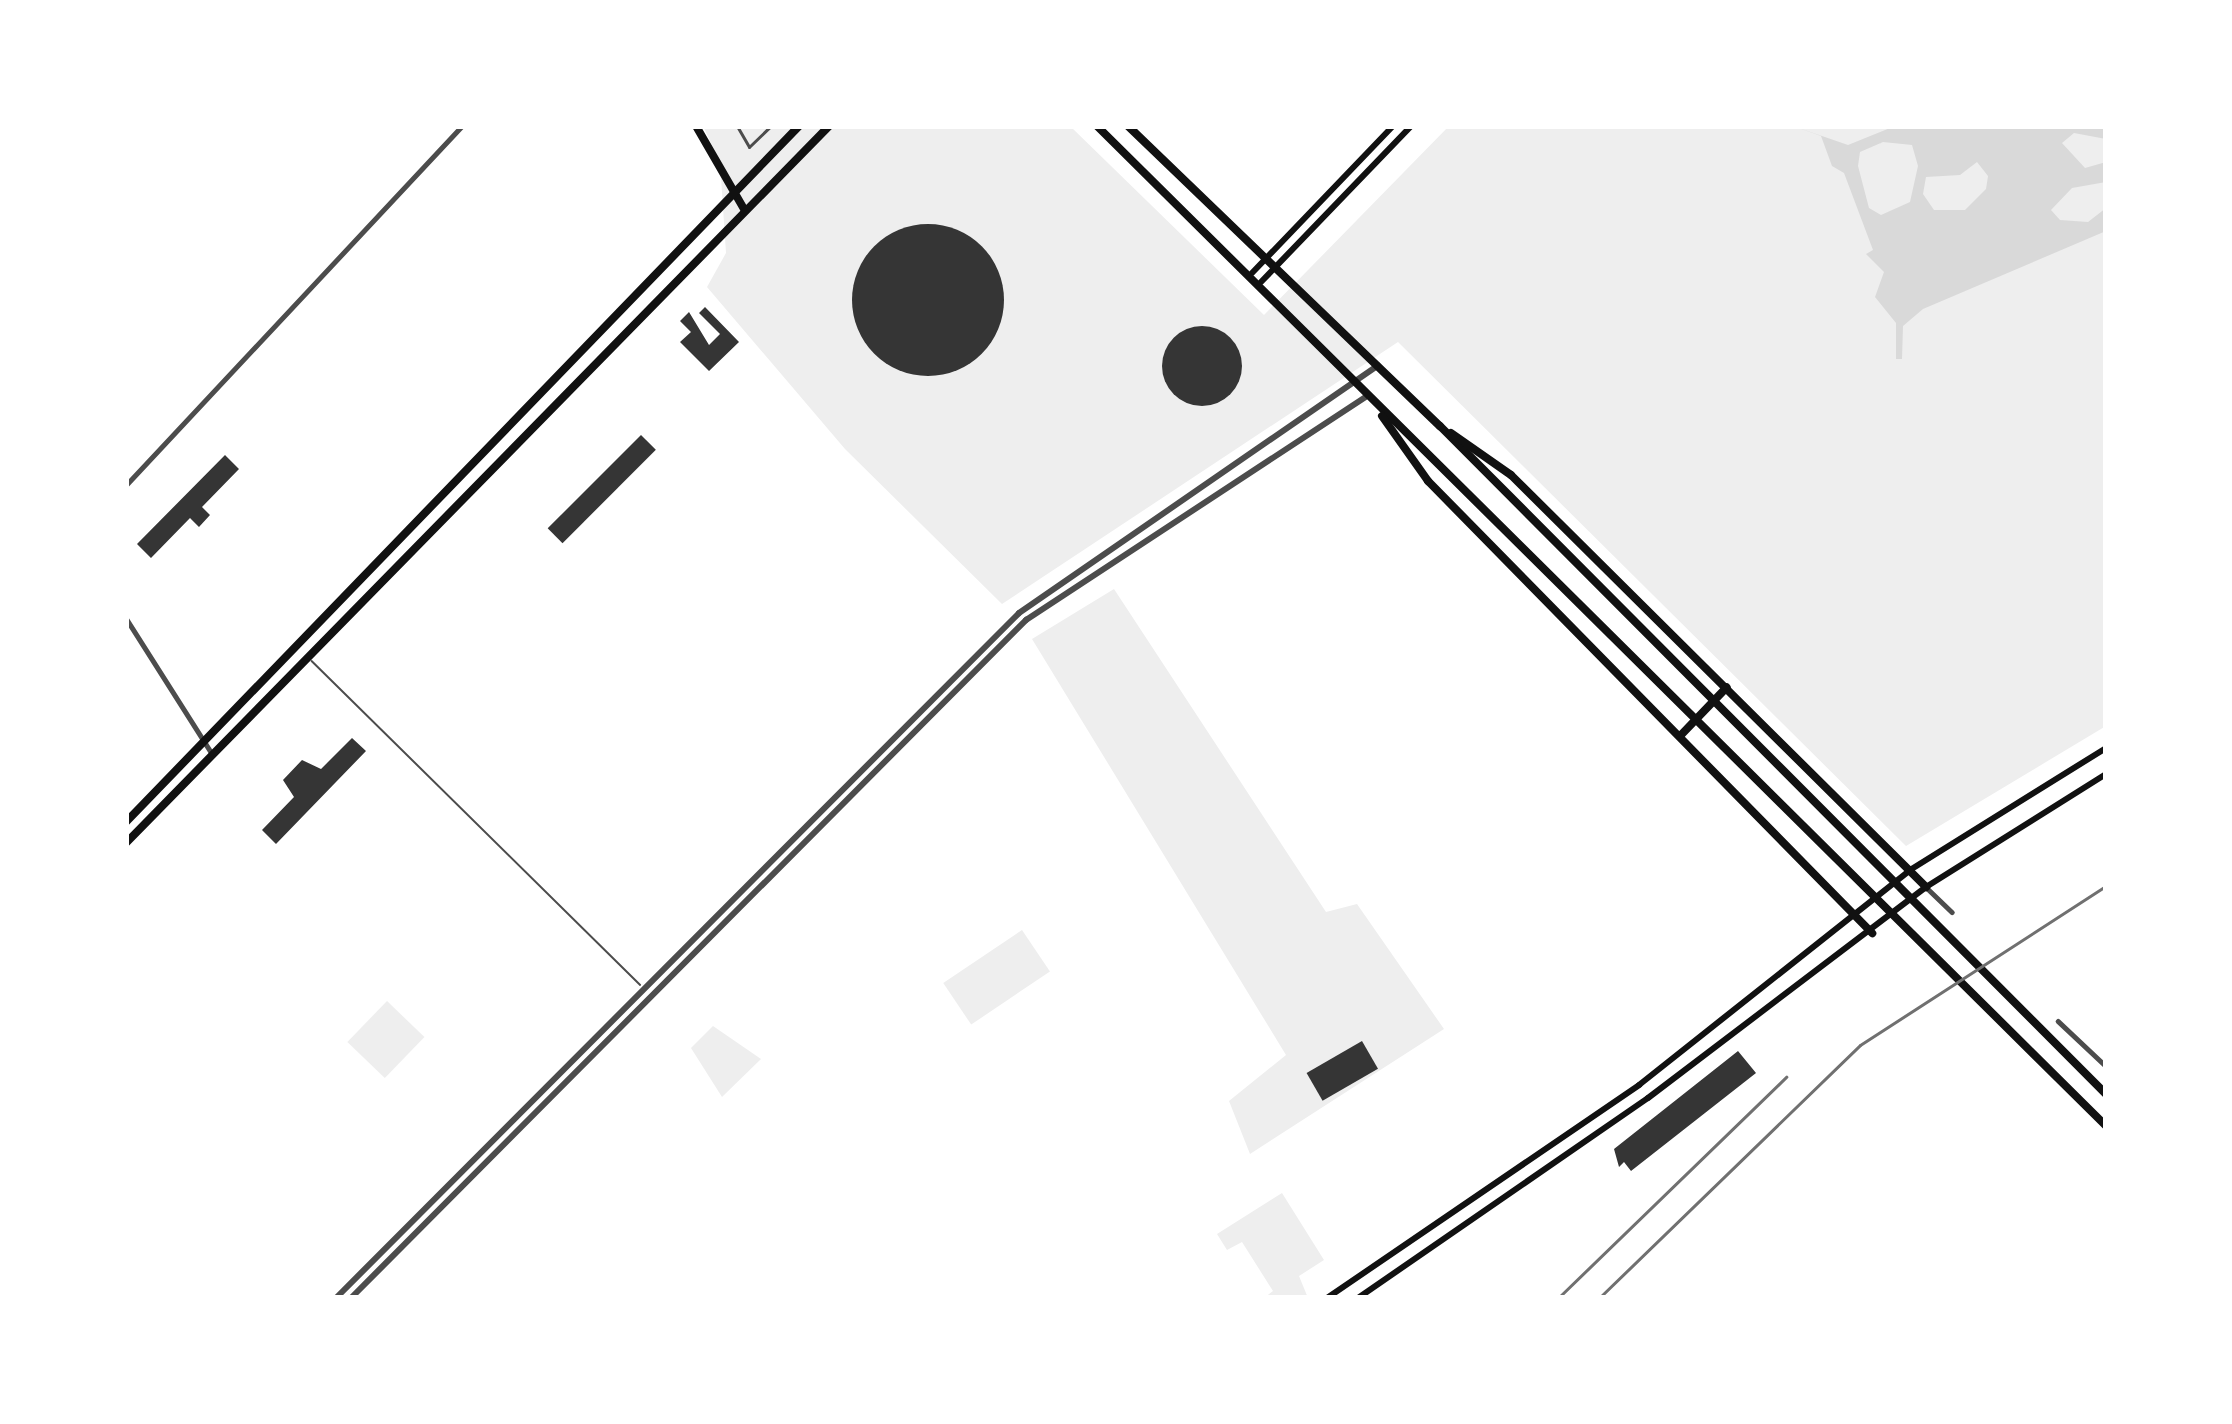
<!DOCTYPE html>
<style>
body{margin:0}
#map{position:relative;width:2232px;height:1424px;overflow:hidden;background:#fff;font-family:"Open Sans",sans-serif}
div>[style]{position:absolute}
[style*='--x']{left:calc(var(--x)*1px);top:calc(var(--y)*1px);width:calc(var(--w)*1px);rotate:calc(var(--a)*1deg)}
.green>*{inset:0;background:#eee;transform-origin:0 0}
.water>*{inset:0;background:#d9d9d9}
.building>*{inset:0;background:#353535;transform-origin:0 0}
.round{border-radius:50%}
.service>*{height:1.5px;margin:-0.75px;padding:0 0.75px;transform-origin:0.75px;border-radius:0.75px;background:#4c4c4c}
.pedestrian>*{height:3px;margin:-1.5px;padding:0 1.5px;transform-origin:1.5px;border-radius:1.5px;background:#4c4c4c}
.minor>*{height:4.5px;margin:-2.25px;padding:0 2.25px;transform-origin:2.25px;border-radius:2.25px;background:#4c4c4c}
.tertiary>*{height:6px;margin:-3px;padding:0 3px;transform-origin:3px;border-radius:3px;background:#4c4c4c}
.secondary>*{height:6px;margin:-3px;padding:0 3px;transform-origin:3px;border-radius:3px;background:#111}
.primary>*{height:8px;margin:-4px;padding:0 4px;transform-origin:4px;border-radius:4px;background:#111}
.rail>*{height:3px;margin:-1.5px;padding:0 1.5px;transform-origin:1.5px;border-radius:1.5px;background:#707070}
span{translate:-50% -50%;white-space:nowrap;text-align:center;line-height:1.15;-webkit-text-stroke:9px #fff;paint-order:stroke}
.frame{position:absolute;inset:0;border:129px solid #fff;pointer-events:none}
</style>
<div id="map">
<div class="green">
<div style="clip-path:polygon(703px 126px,1070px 126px,1264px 315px,1449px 126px,2106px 126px,2106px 726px,1906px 846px,1398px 342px,1002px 604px,845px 449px,707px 287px,726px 253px,720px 162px)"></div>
<div style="clip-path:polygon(1114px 589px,1326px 912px,1357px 904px,1444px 1029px,1250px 1154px,1229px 1101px,1286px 1055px,1032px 639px)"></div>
<div style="left:1022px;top:930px;width:50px;height:95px;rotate:56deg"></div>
<div style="left:387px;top:1001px;width:52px;height:57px;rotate:44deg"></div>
<div style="clip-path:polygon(713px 1026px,761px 1059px,722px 1097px,691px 1048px)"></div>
<div style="clip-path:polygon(1282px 1193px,1324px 1260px,1299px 1276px,1308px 1298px,1264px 1298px,1273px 1291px,1242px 1242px,1227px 1250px,1217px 1234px)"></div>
</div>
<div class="water">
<div style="clip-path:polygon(evenodd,1793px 126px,1848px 145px,1895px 126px,2106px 126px,2106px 139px,2074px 133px,2062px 143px,2085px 168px,2106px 162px,2106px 182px,2072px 188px,2051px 210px,2060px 220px,2088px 222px,2106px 208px,2106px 231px,1923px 309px,1903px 326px,1902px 359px,1896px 359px,1896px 323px,1875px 297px,1884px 272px,1866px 254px,1873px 250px,1844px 173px,1832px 166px,1821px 136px,1793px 126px,1883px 142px,1912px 145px,1918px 166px,1910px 202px,1881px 215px,1869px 208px,1858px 166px,1860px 152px,1883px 142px,1793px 126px,1977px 162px,1988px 176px,1986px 189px,1965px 210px,1934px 210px,1923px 194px,1926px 177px,1960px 175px,1977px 162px)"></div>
</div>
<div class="building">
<div class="round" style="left:852px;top:224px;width:152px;height:152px"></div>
<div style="clip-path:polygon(705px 307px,739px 342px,709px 371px,680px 342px,691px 332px,680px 321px,689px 312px,709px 345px,720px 334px,699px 313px)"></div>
<div class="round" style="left:1162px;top:326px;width:80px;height:80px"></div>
<div style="left:641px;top:435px;width:21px;height:132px;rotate:45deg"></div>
<div style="clip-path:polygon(225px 455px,239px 469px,202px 507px,210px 515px,199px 527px,190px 518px,151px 558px,137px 544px)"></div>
<div style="clip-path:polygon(352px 738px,366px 751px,276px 844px,262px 830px,294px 797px,283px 780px,302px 760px,321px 769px)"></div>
<div style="left:1362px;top:1041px;width:32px;height:64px;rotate:60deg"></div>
<div style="clip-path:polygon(1738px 1051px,1756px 1073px,1631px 1171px,1624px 1162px,1619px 1167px,1614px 1149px)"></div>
</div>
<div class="service">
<div style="--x:312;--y:661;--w:461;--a:44.6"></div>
</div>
<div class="pedestrian">
<div style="--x:737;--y:126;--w:24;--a:60"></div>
<div style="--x:749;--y:147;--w:30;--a:-44"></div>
</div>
<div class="minor">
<div style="--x:126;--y:485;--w:492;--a:-46.9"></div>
<div style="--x:126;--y:618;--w:162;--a:57.6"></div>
<div style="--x:1926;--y:887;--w:36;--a:44"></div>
<div style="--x:2058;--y:1021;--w:66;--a:43.2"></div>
</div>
<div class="tertiary">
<div style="--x:336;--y:1298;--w:967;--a:-45.08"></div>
<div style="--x:1019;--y:613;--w:436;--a:-34.6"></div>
<div style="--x:351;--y:1298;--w:957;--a:-45.13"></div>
<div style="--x:1026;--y:620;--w:409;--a:-33.3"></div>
</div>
<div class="secondary">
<div style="--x:1252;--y:273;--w:204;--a:-46.2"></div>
<div style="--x:1261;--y:282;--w:216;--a:-46.1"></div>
<div style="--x:1327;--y:1298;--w:378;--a:-34.3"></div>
<div style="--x:1639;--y:1085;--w:346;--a:-38.4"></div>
<div style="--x:1910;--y:870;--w:231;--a:-31.9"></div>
<div style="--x:1358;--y:1298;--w:352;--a:-34.6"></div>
<div style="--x:1648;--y:1098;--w:349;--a:-37.2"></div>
<div style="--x:1926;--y:887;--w:213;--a:-32.1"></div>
</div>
<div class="primary">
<div style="--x:696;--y:126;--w:98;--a:60"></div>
<div style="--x:1097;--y:126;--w:1421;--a:44.74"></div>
<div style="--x:1128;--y:126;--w:433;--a:43.9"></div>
<div style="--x:1440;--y:426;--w:943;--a:45.09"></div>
<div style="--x:1382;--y:416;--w:80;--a:54.7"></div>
<div style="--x:1428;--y:481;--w:634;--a:45.51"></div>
<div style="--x:1451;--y:433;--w:73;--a:35"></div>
<div style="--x:1511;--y:475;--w:585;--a:44.79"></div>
<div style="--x:1681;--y:735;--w:66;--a:-46.2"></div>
<div style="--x:126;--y:822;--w:968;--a:-45.96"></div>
<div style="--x:126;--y:843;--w:1004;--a:-45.56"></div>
</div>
<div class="rail">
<div style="--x:1558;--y:1298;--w:318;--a:-44.1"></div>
<div style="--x:1599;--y:1298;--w:363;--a:-44.1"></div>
<div style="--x:1860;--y:1045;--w:293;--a:-32.9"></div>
</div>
<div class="frame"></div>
</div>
